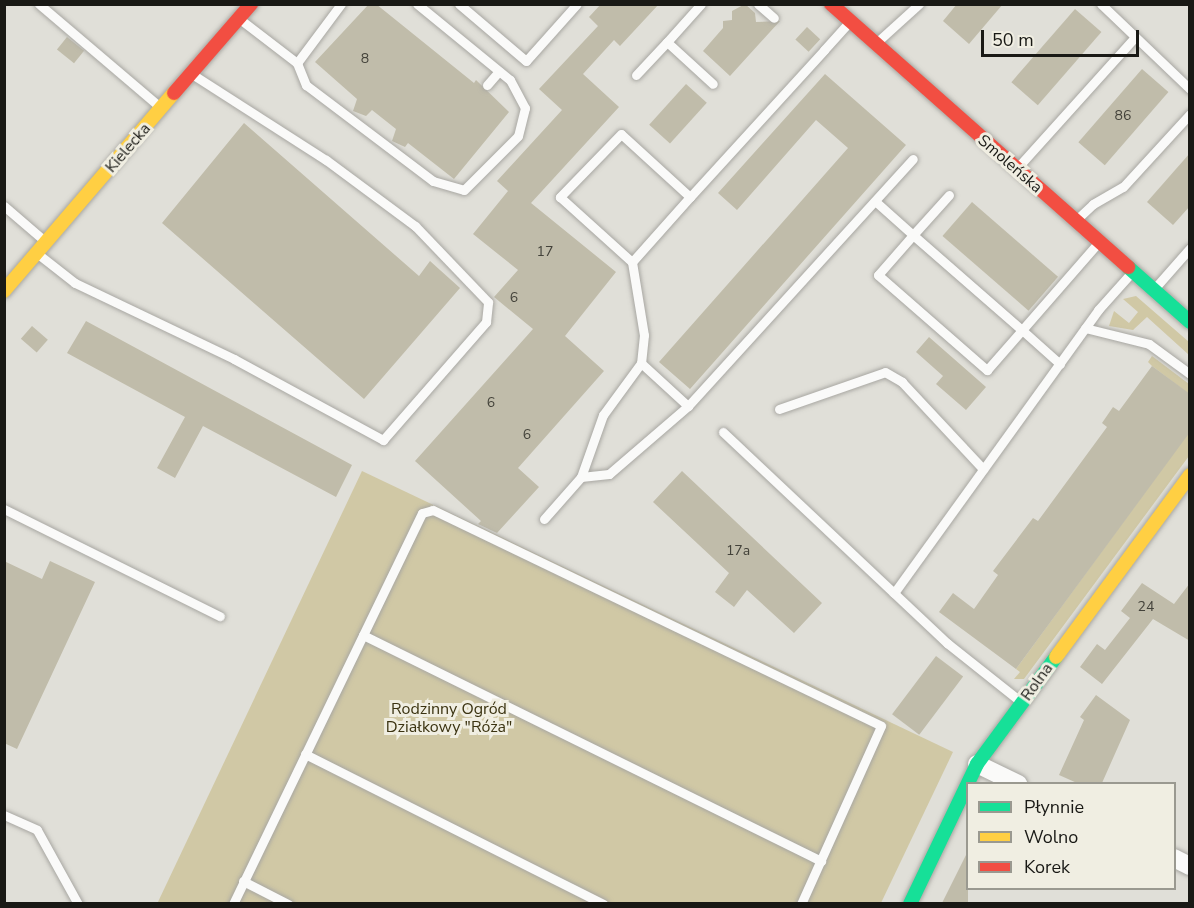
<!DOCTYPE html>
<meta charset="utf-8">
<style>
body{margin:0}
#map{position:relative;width:1194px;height:908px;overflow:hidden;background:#e0dfd8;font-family:"Nunito Sans",sans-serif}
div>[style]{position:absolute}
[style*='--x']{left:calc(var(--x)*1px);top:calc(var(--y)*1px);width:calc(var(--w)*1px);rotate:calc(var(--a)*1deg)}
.green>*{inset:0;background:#d0c8a5}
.building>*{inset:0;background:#c0bcaa;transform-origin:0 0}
.roads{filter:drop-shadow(0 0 2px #a8a7a2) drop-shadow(0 0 2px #a8a7a2)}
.lane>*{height:9px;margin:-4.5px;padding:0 4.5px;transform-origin:4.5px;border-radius:4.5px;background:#fafaf9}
.street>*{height:18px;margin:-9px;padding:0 9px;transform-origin:9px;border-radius:9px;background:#fafaf9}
.fast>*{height:14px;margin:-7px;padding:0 7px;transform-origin:7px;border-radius:7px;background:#16e098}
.slow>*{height:14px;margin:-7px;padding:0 7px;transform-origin:7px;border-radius:7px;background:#ffcf43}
.jam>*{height:14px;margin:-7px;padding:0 7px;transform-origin:7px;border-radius:7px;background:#f24e42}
span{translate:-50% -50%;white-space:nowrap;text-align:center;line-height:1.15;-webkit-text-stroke:6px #f0eee2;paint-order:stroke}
.number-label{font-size:14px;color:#43423a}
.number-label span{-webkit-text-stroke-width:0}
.street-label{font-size:16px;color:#191915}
.park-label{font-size:16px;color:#3b3311}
.frame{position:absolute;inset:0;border:6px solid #191915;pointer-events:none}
.legend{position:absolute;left:966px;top:782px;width:210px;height:108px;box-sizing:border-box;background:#f0eee2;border:2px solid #9a9990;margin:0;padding:8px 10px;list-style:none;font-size:18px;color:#191915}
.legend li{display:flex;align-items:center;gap:12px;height:30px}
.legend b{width:30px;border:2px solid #9a9990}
.scale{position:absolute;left:981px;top:30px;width:158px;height:27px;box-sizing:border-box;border:3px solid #191915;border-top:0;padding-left:8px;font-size:18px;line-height:21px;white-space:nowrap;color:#191915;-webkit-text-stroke:4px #f0eee2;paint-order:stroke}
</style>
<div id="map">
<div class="green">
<div style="clip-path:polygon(1136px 296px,1189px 342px,1189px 355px,1147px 317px,1133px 330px,1109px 326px,1114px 311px,1129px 323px,1138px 312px,1123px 299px)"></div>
<div style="clip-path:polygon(1152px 356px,1189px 384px,1189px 394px,1152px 366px,1148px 362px)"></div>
<div style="clip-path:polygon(1189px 432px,1189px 456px,1024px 679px,1014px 679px,1020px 672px,1016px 669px)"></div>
<div style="clip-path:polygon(362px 471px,953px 752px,881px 903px,157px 904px)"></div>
</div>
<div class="building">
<div style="clip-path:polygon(369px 4px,376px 4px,474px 83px,476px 80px,509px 112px,454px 179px,408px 143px,405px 147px,392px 141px,396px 129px,372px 110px,366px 116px,353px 111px,357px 99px,315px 62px)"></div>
<div style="clip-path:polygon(601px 4px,659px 4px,620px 46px,614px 40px,583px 74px,619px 107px,531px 203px,616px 272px,565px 336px,604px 371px,518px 468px,539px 487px,497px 533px,478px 524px,481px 521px,415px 461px,533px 329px,494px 297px,518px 270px,473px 234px,508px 191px,497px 181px,562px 110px,539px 89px,598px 26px,589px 17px)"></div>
<div style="clip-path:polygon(745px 4px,755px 13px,756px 22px,780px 21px,730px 76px,703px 51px,723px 28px,723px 21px,732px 20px,732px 11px)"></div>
<div style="clip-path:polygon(957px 4px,1003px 4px,969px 44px,943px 21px)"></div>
<div style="left:1075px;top:9px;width:35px;height:97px;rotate:41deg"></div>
<div style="left:807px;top:27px;width:18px;height:17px;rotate:43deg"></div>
<div style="left:67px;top:37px;width:22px;height:16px;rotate:39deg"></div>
<div style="left:1142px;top:69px;width:35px;height:97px;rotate:41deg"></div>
<div style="clip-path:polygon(825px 74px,906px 145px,690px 389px,659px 362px,848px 148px,816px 120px,737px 210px,718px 193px)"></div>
<div style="left:686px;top:84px;width:28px;height:55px;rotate:42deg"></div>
<div style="clip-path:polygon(244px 123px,419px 276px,430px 261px,460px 288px,364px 399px,162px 223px)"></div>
<div style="clip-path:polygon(1190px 153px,1190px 206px,1173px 225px,1147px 202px)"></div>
<div style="left:972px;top:202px;width:114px;height:45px;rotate:41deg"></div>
<div style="clip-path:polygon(86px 321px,352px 465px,336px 497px,203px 426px,175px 478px,157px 468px,185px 417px,67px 353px)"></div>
<div style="left:32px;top:326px;width:21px;height:17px;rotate:41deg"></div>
<div style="clip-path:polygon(929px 337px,986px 387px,966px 410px,936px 384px,943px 376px,916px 352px)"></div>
<div style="clip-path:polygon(1152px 366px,1190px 394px,1190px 432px,1016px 669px,939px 612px,953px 593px,974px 609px,998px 575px,993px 571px,1033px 518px,1038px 521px,1107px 427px,1102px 423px,1113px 407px,1119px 411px)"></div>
<div style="clip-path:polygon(682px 471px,822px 603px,794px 633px,747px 590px,734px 607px,715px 592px,729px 573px,653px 502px)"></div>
<div style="clip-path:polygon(4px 561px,42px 579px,50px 561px,95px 582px,17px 749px,4px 743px)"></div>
<div style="clip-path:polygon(1142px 583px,1174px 604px,1190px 583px,1190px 641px,1153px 619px,1102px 684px,1080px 667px,1097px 644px,1105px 650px,1130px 618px,1121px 611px)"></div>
<div style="left:936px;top:656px;width:34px;height:73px;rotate:37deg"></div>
<div style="clip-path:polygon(1096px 695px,1130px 720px,1102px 783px,1077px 783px,1059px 775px,1084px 720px,1080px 717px)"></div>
<div style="clip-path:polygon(968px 851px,968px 903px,942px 903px)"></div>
</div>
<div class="roads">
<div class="lane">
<div style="--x:39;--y:4;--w:159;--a:40.4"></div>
<div style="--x:459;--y:4;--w:88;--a:40.4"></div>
<div style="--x:526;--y:61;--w:76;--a:-48.2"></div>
<div style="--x:701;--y:4;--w:51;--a:131.8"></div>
<div style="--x:667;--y:42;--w:62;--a:42.4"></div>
<div style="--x:758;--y:4;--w:21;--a:41"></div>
<div style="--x:1101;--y:4;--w:123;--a:43.7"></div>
<div style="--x:241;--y:20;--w:71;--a:37.5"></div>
<div style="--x:297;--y:63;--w:24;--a:68"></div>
<div style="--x:306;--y:85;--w:159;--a:37.1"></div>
<div style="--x:433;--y:181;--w:32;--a:16"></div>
<div style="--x:464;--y:190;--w:76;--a:-45"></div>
<div style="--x:518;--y:136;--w:29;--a:-76"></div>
<div style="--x:525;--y:108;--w:32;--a:-118"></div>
<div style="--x:510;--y:80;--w:120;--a:-140.7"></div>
<div style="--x:876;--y:43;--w:58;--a:-42.2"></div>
<div style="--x:297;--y:63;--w:74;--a:-53.3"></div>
<div style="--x:636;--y:75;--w:45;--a:-46.8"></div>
<div style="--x:487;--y:85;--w:18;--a:-49"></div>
<div style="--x:1018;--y:167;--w:175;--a:-48"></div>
<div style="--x:949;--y:195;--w:54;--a:132"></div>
<div style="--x:913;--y:235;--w:145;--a:41.1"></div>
<div style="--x:1022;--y:330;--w:114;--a:-48.9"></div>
<div style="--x:690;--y:197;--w:93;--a:-137.6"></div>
<div style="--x:621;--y:134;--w:88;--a:134.1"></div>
<div style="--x:560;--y:197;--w:97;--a:42.1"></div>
<div style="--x:632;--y:262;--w:87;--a:-48.3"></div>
<div style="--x:690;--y:197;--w:199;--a:-47.6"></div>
<div style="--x:824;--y:50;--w:36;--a:-48"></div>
<div style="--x:875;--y:201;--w:51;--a:41.8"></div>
<div style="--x:913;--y:235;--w:53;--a:131.2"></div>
<div style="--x:878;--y:275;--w:145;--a:41.1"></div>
<div style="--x:987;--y:370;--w:53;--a:-48.8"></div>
<div style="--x:1022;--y:330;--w:51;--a:41.8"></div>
<div style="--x:4;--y:206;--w:55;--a:40.6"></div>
<div style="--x:1076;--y:220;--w:23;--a:-43"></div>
<div style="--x:1093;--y:204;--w:34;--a:-30"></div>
<div style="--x:1123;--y:187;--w:99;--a:-47.5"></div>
<div style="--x:38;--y:254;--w:47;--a:38.1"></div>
<div style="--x:75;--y:283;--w:176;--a:25.5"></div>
<div style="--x:234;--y:359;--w:170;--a:28.5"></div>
<div style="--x:383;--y:440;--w:157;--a:-48.9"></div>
<div style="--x:486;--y:322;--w:20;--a:-84"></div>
<div style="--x:488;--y:302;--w:105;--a:-133.8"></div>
<div style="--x:415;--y:226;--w:111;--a:-143.4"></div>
<div style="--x:326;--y:160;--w:159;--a:-147.3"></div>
<div style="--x:632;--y:262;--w:74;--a:80.7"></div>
<div style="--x:644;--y:335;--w:28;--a:96"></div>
<div style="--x:641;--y:363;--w:64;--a:42.5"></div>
<div style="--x:688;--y:406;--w:334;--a:-47.7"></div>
<div style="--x:1154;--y:289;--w:55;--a:-48.7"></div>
<div style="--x:1085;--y:328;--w:66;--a:14"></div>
<div style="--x:1149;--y:344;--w:51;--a:36.2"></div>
<div style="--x:779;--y:409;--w:112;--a:-19.2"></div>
<div style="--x:885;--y:372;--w:20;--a:30"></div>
<div style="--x:902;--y:382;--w:119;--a:47"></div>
<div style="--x:723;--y:432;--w:308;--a:43.3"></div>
<div style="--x:947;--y:643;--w:93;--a:38.5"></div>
<div style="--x:581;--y:477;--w:28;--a:-6"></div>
<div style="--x:609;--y:474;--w:104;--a:-40.7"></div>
<div style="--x:4;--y:509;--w:241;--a:26.4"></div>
<div style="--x:544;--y:519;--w:56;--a:-48.6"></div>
<div style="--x:581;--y:477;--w:66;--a:-70.5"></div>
<div style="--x:603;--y:415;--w:64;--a:-53.8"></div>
<div style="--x:894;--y:593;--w:349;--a:-54.2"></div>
<div style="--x:1098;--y:310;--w:51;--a:-48.2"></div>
<div style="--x:363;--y:635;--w:511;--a:26.26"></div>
<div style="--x:305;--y:754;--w:334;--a:26.7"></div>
<div style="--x:4;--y:815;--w:36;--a:24"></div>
<div style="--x:37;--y:830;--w:85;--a:61"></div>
<div style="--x:243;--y:881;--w:51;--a:27.1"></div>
<div style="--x:233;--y:904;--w:434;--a:-64.2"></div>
<div style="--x:422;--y:513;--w:11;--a:-15"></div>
<div style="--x:433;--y:510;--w:497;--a:25.7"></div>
<div style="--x:881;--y:726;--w:195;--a:114.2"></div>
</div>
<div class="street">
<div style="--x:977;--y:764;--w:46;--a:26"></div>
<div style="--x:1174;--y:858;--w:18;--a:27"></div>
</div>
<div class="fast">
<div style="--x:1128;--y:267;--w:83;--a:41.6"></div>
<div style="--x:910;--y:904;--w:155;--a:-64.4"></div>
<div style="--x:977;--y:764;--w:133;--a:-53.6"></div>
</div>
<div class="slow">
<div style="--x:4;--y:291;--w:261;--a:-49.4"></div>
<div style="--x:1056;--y:657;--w:226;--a:-53.6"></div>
</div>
<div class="jam">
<div style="--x:831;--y:4;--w:397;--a:41.5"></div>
<div style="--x:174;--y:93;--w:118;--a:-49.1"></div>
</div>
</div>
<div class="number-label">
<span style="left:365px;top:59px">8</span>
<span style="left:1123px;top:116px">86</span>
<span style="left:545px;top:252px">17</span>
<span style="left:514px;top:298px">6</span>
<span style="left:491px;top:403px">6</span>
<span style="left:527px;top:435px">6</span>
<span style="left:738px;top:551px">17a</span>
<span style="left:1146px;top:607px">24</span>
</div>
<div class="street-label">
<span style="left:128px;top:148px;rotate:-49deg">Kielecka</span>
<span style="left:1010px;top:164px;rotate:41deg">Smoleńska</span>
<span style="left:1037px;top:682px;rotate:-54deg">Rolna</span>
</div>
<div class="park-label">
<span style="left:449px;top:718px">Rodzinny Ogród<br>Działkowy "Róża"</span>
</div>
<div class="frame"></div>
<ul class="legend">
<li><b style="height:8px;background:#16e098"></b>Płynnie</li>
<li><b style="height:8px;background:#ffcf43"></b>Wolno</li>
<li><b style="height:8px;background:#f24e42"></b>Korek</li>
</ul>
<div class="scale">50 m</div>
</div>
